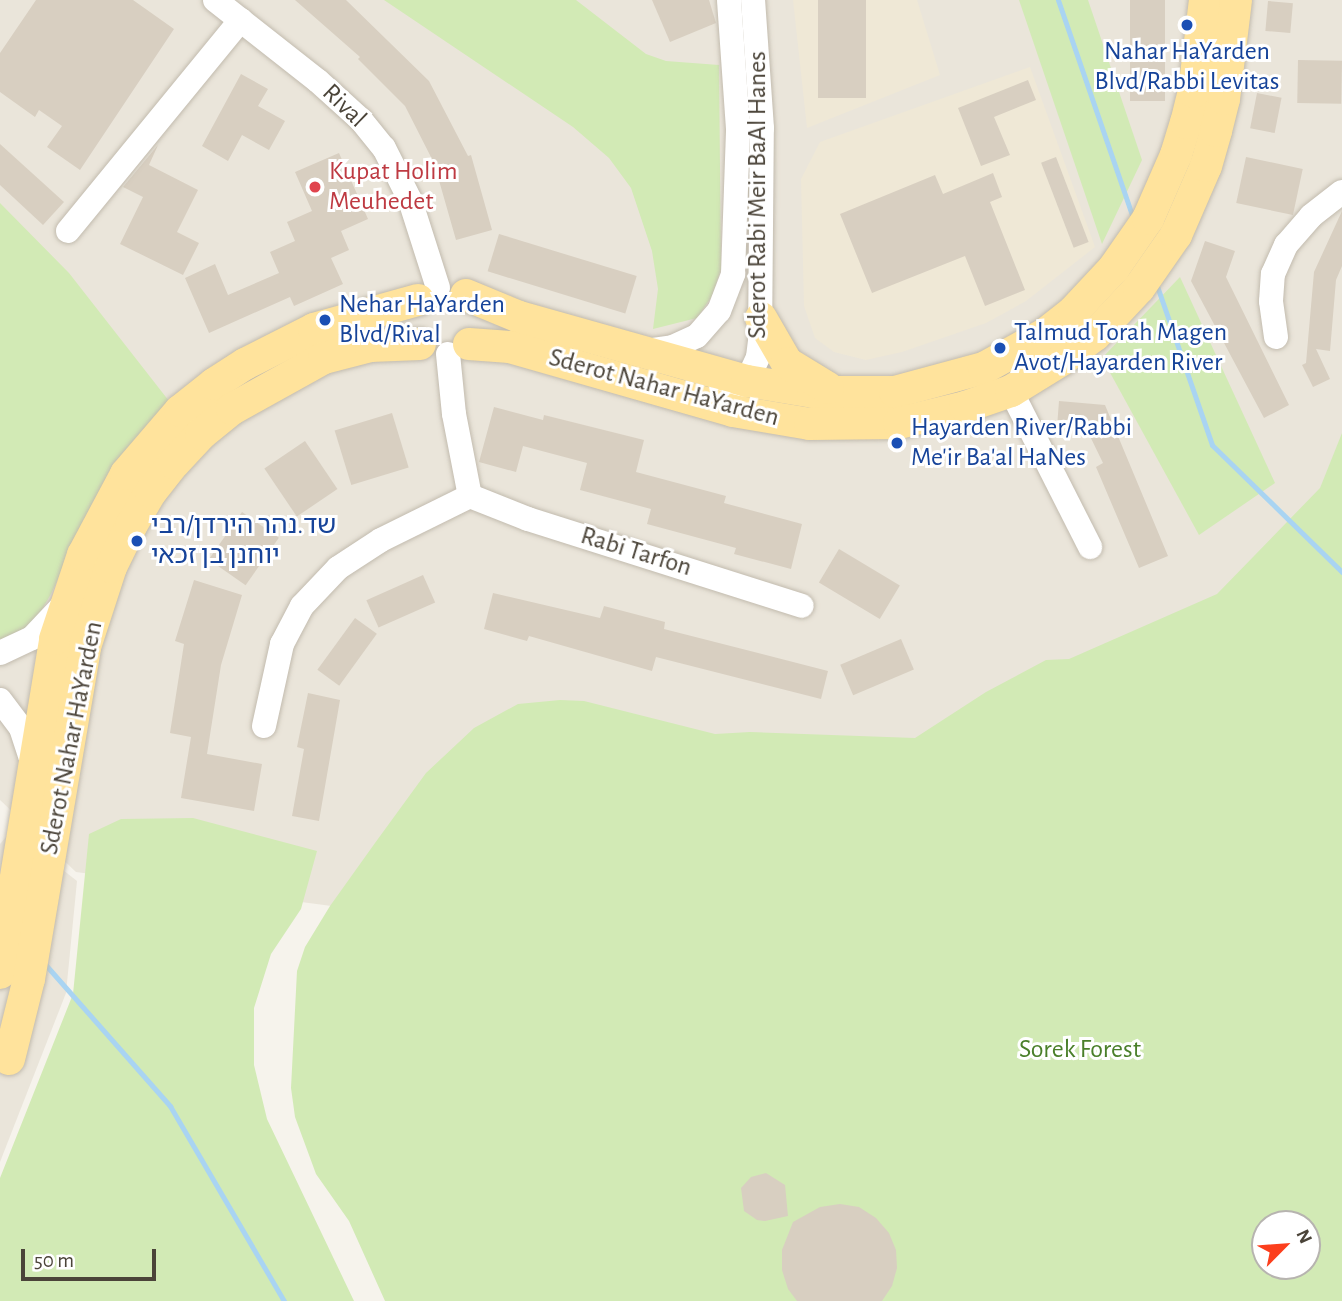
<!DOCTYPE html>
<meta charset="utf-8">
<style>
body{margin:0}
#map{position:relative;width:1342px;height:1301px;overflow:hidden;background:#f6f3ec;font-family:"Alegreya Sans","Noto Sans Hebrew",sans-serif}
div>[style]{position:absolute}
[style*='--x']{left:calc(var(--x)*1px);top:calc(var(--y)*1px);width:calc(var(--w)*1px);rotate:calc(var(--a)*1deg)}
.residential>*{inset:0;background:#eae5da}
.education>*{inset:0;background:#efe8d6}
.green>*{inset:0;background:#d2eab5}
.stream>*{height:5px;margin:-2.5px;padding:0 2.5px;transform-origin:2.5px;border-radius:2.5px;background:#a9d4f2}
.building>*{inset:0;background:#d8cfc1;transform-origin:0 0}
.roads{filter:drop-shadow(0 0 2px #c2bbae) drop-shadow(0 0 2px #c2bbae)}
.minor>*{height:24px;margin:-12px;padding:0 12px;transform-origin:12px;border-radius:12px;background:#fff}
.major>*{height:32px;margin:-16px;padding:0 16px;transform-origin:16px;border-radius:16px;background:#ffe39c}
.dots>*{width:19px;height:19px;translate:-50% -50%;box-sizing:border-box;border:4px solid #fff;border-radius:50%}
span{translate:-50% -50%;white-space:nowrap;text-align:center;line-height:1.15;-webkit-text-stroke:6px #fff;paint-order:stroke}
.transit-label{font-size:26px;color:#164399}
.left{translate:0 -50%;text-align:left}
.street-label{font-size:26px;color:#4b4439}
.health-label{font-size:26px;color:#be3a42}
.park-label{font-size:26px;color:#4a7f2a}
.north{position:absolute;left:1251px;top:1210px;width:70px;height:70px;box-sizing:border-box;background:#fff;border:2px solid #b7b4b0;border-radius:50%;rotate:65deg;font-size:19px;font-weight:700;line-height:28px;text-align:center;color:#4b4439}
.north::after{content:'';display:block;margin:auto;width:24px;height:32px;background:#fc3f1d;clip-path:polygon(50% 0,100% 100%,50% 72%,0 100%)}
.scale{position:absolute;left:21px;top:1249px;width:135px;height:32px;box-sizing:border-box;border:4px solid #4b4439;border-top:0;padding-left:9px;font-size:21px;line-height:24px;white-space:nowrap;color:#4b4439;-webkit-text-stroke:5px #fff;paint-order:stroke}
</style>
<div id="map">
<div class="residential">
<div style="clip-path:polygon(0 0,1342px 0,1342px 747px,445px 921px,76px 872px,0 800px)"></div>
<div style="clip-path:polygon(12px 830px,77px 881px,66px 993px,0 1162px,0 844px)"></div>
</div>
<div class="education">
<div style="clip-path:polygon(793px 0,917px 0,940px 75px,807px 128px)"></div>
<div style="clip-path:polygon(1030px 67px,1095px 247px,1026px 301px,986px 323px,902px 352px,866px 360px,834px 352px,815px 338px,804px 306px,801px 179px,820px 142px)"></div>
</div>
<div class="green">
<div style="clip-path:polygon(384px 0,576px 0,646px 54px,666px 61px,719px 65px,721px 269px,712px 296px,697px 318px,653px 329px,658px 289px,652px 251px,631px 188px,609px 158px,573px 127px)"></div>
<div style="clip-path:polygon(1019px 0,1088px 0,1142px 160px,1102px 244px)"></div>
<div style="clip-path:polygon(0 203px,69px 273px,169px 401px,94px 500px,51px 594px,34px 623px,0 644px)"></div>
<div style="clip-path:polygon(1180px 277px,1275px 483px,1199px 535px,1102px 358px)"></div>
<div style="clip-path:polygon(evenodd,1342px 433px,1342px 1301px,385px 1301px,349px 1221px,316px 1174px,295px 1117px,291px 1088px,297px 971px,305px 947px,330px 906px,375px 843px,426px 773px,474px 728px,518px 704px,560px 700px,584px 701px,715px 734px,750px 732px,915px 738px,986px 692px,1046px 660px,1069px 659px,1217px 594px,1320px 488px,1342px 433px,1265px 1224px,1307px 1224px,1307px 1266px,1265px 1266px,1265px 1224px)"></div>
<div style="clip-path:polygon(193px 818px,317px 851px,301px 909px,271px 954px,254px 1008px,254px 1065px,267px 1119px,354px 1301px,0 1301px,0 1178px,73px 994px,89px 834px,121px 819px)"></div>
</div>
<div class="stream">
<div style="--x:1058;--y:0;--w:234;--a:71"></div>
<div style="--x:1156;--y:283;--w:171;--a:70.9"></div>
<div style="--x:1212;--y:445;--w:182;--a:44.3"></div>
<div style="--x:44;--y:963;--w:191;--a:48.6"></div>
<div style="--x:170;--y:1106;--w:226;--a:59.7"></div>
</div>
<div class="building">
<div style="clip-path:polygon(36px 0,133px 0,174px 29px,80px 170px,47px 147px,62px 126px,39px 110px,35px 117px,0 92px,0 53px)"></div>
<div style="clip-path:polygon(295px 0,346px 0,429px 81px,468px 156px,471px 155px,492px 230px,456px 240px,434px 163px,405px 106px,358px 59px,360px 57px)"></div>
<div style="clip-path:polygon(652px 0,709px 0,716px 23px,670px 42px)"></div>
<div style="left:818px;top:0;width:48px;height:98px"></div>
<div style="left:1130px;top:0;width:35px;height:101px"></div>
<div style="left:1268px;top:1px;width:25px;height:30px;rotate:5deg"></div>
<div style="left:1298px;top:60px;width:44px;height:43px;rotate:1deg"></div>
<div style="clip-path:polygon(241px 74px,268px 89px,258px 106px,285px 121px,269px 150px,242px 135px,228px 161px,202px 146px)"></div>
<div style="clip-path:polygon(1028px 80px,1036px 100px,994px 117px,1010px 155px,981px 166px,958px 108px)"></div>
<div style="left:1257px;top:93px;width:25px;height:36px;rotate:11deg"></div>
<div style="clip-path:polygon(0 144px,64px 202px,43px 225px,0 185px)"></div>
<div style="clip-path:polygon(158px 145px,149px 165px,198px 190px,177px 232px,199px 243px,183px 275px,120px 244px,143px 197px,123px 187px)"></div>
<div style="clip-path:polygon(339px 153px,368px 219px,341px 231px,349px 250px,331px 258px,343px 284px,294px 306px,290px 297px,209px 333px,185px 278px,215px 264px,228px 295px,279px 273px,270px 252px,295px 241px,287px 222px,312px 211px,295px 172px)"></div>
<div style="left:1056px;top:157px;width:91px;height:16px;rotate:69deg"></div>
<div style="left:1246px;top:157px;width:58px;height:47px;rotate:12deg"></div>
<div style="clip-path:polygon(993px 173px,1002px 197px,990px 202px,1025px 290px,985px 306px,965px 256px,872px 293px,840px 214px,935px 175px,943px 194px)"></div>
<div style="clip-path:polygon(1342px 211px,1342px 266px,1336px 280px,1330px 351px,1316px 349px,1330px 379px,1313px 387px,1302px 365px,1306px 363px,1314px 272px)"></div>
<div style="left:499px;top:234px;width:144px;height:39px;rotate:17deg"></div>
<div style="clip-path:polygon(1205px 241px,1235px 251px,1226px 277px,1289px 405px,1264px 418px,1191px 281px)"></div>
<div style="clip-path:polygon(1059px 401px,1105px 405px,1168px 556px,1139px 568px,1096px 467px,1103px 463px,1087px 430px,1057px 427px)"></div>
<div style="clip-path:polygon(494px 407px,543px 420px,544px 415px,644px 440px,636px 472px,726px 496px,724px 503px,802px 524px,791px 569px,734px 554px,736px 548px,647px 524px,651px 509px,580px 490px,587px 463px,523px 446px,516px 472px,479px 462px)"></div>
<div style="left:392px;top:413px;width:57px;height:60px;rotate:73deg"></div>
<div style="left:305px;top:441px;width:58px;height:49px;rotate:56deg"></div>
<div style="left:242px;top:512px;width:45px;height:58px;rotate:35deg"></div>
<div style="left:839px;top:549px;width:71px;height:39px;rotate:31deg"></div>
<div style="left:423px;top:575px;width:30px;height:62px;rotate:66deg"></div>
<div style="clip-path:polygon(194px 580px,242px 595px,221px 665px,207px 754px,262px 764px,254px 811px,181px 798px,191px 737px,170px 733px,184px 644px,175px 641px)"></div>
<div style="clip-path:polygon(493px 593px,600px 618px,604px 606px,665px 622px,664px 629px,828px 671px,821px 699px,656px 657px,652px 671px,529px 636px,527px 641px,484px 629px)"></div>
<div style="left:355px;top:618px;width:27px;height:64px;rotate:36deg"></div>
<div style="left:901px;top:639px;width:33px;height:66px;rotate:67deg"></div>
<div style="clip-path:polygon(308px 693px,340px 700px,319px 821px,292px 816px,304px 749px,297px 747px)"></div>
<div style="clip-path:polygon(766px 1173px,785px 1185px,788px 1216px,765px 1221px,757px 1220px,744px 1211px,741px 1188px,751px 1177px)"></div>
<div style="clip-path:polygon(840px 1204px,859px 1207px,876px 1218px,889px 1233px,896px 1250px,897px 1268px,892px 1286px,882px 1301px,797px 1301px,788px 1289px,782px 1270px,782px 1250px,793px 1222px,820px 1207px)"></div>
</div>
<div class="roads">
<div class="minor">
<div style="--x:215;--y:0;--w:131;--a:38.2"></div>
<div style="--x:318;--y:81;--w:58;--a:42.2"></div>
<div style="--x:361;--y:120;--w:36;--a:51"></div>
<div style="--x:384;--y:148;--w:58;--a:63.4"></div>
<div style="--x:410;--y:200;--w:92;--a:72.3"></div>
<div style="--x:68;--y:231;--w:273;--a:-50.7"></div>
<div style="--x:1276;--y:337;--w:36;--a:-98"></div>
<div style="--x:1271;--y:301;--w:27;--a:-86"></div>
<div style="--x:1273;--y:274;--w:32;--a:-66"></div>
<div style="--x:1286;--y:245;--w:38;--a:-49"></div>
<div style="--x:1311;--y:216;--w:39;--a:-38"></div>
<div style="--x:646;--y:351;--w:27;--a:-8"></div>
<div style="--x:673;--y:347;--w:26;--a:-25"></div>
<div style="--x:697;--y:336;--w:33;--a:-49"></div>
<div style="--x:719;--y:311;--w:40;--a:-69"></div>
<div style="--x:733;--y:274;--w:145;--a:-88"></div>
<div style="--x:738;--y:129;--w:129;--a:-94"></div>
<div style="--x:448;--y:354;--w:60;--a:84.3"></div>
<div style="--x:454;--y:414;--w:84;--a:79"></div>
<div style="--x:1011;--y:391;--w:175;--a:63.1"></div>
<div style="--x:705;--y:403;--w:18;--a:-13"></div>
<div style="--x:723;--y:399;--w:30;--a:-37"></div>
<div style="--x:747;--y:381;--w:26;--a:-65"></div>
<div style="--x:758;--y:357;--w:16;--a:-83"></div>
<div style="--x:760;--y:341;--w:213;--a:-89.5"></div>
<div style="--x:762;--y:128;--w:128;--a:-94"></div>
<div style="--x:470;--y:496;--w:62;--a:21.6"></div>
<div style="--x:528;--y:519;--w:287;--a:17.6"></div>
<div style="--x:0;--y:653;--w:35;--a:-25"></div>
<div style="--x:32;--y:638;--w:47;--a:-46.7"></div>
<div style="--x:0;--y:700;--w:35;--a:53"></div>
<div style="--x:21;--y:728;--w:38;--a:72"></div>
<div style="--x:264;--y:726;--w:84;--a:-77.6"></div>
<div style="--x:282;--y:644;--w:43;--a:-62.2"></div>
<div style="--x:302;--y:606;--w:52;--a:-46.5"></div>
<div style="--x:338;--y:568;--w:51;--a:-33.1"></div>
<div style="--x:381;--y:540;--w:99;--a:-26.3"></div>
</div>
<div class="major">
<div style="--x:466;--y:295;--w:57;--a:22.5"></div>
<div style="--x:519;--y:317;--w:237;--a:15.7"></div>
<div style="--x:747;--y:381;--w:67;--a:9.5"></div>
<div style="--x:813;--y:392;--w:82;--a:0"></div>
<div style="--x:895;--y:392;--w:92;--a:-15.1"></div>
<div style="--x:984;--y:368;--w:70;--a:-29.1"></div>
<div style="--x:1045;--y:334;--w:37;--a:-38"></div>
<div style="--x:1074;--y:311;--w:59;--a:-47.1"></div>
<div style="--x:1114;--y:268;--w:60;--a:-55.2"></div>
<div style="--x:1148;--y:219;--w:70;--a:-66.4"></div>
<div style="--x:1176;--y:155;--w:34;--a:-73"></div>
<div style="--x:1186;--y:123;--w:32;--a:-76"></div>
<div style="--x:1194;--y:92;--w:93;--a:-83.2"></div>
<div style="--x:761;--y:318;--w:52;--a:60"></div>
<div style="--x:787;--y:363;--w:48;--a:31.4"></div>
<div style="--x:469;--y:344;--w:41;--a:4.2"></div>
<div style="--x:510;--y:347;--w:232;--a:16"></div>
<div style="--x:733;--y:411;--w:78;--a:9.6"></div>
<div style="--x:810;--y:424;--w:89;--a:-0.6"></div>
<div style="--x:899;--y:423;--w:68;--a:-13.6"></div>
<div style="--x:965;--y:407;--w:49;--a:-19.2"></div>
<div style="--x:1011;--y:391;--w:61;--a:-31.6"></div>
<div style="--x:1063;--y:359;--w:40;--a:-37"></div>
<div style="--x:1095;--y:335;--w:64;--a:-46.9"></div>
<div style="--x:1139;--y:288;--w:65;--a:-55.1"></div>
<div style="--x:1176;--y:235;--w:75;--a:-66.5"></div>
<div style="--x:1206;--y:166;--w:36;--a:-74"></div>
<div style="--x:1216;--y:131;--w:33;--a:-76"></div>
<div style="--x:1224;--y:99;--w:100;--a:-83.1"></div>
<div style="--x:0;--y:973;--w:338;--a:-80.6"></div>
<div style="--x:55;--y:639;--w:89;--a:-71.6"></div>
<div style="--x:83;--y:555;--w:92;--a:-62"></div>
<div style="--x:126;--y:474;--w:83;--a:-49.4"></div>
<div style="--x:180;--y:411;--w:43;--a:-38.5"></div>
<div style="--x:214;--y:384;--w:37;--a:-33"></div>
<div style="--x:245;--y:364;--w:77;--a:-26.9"></div>
<div style="--x:314;--y:329;--w:108;--a:-15.6"></div>
<div style="--x:9;--y:1059;--w:82;--a:-76"></div>
<div style="--x:29;--y:979;--w:337;--a:-80.4"></div>
<div style="--x:85;--y:647;--w:84;--a:-72"></div>
<div style="--x:111;--y:567;--w:46;--a:-64"></div>
<div style="--x:131;--y:526;--w:39;--a:-60"></div>
<div style="--x:151;--y:492;--w:37;--a:-52"></div>
<div style="--x:174;--y:463;--w:40;--a:-47"></div>
<div style="--x:201;--y:434;--w:40;--a:-39"></div>
<div style="--x:232;--y:409;--w:105;--a:-29"></div>
<div style="--x:324;--y:358;--w:48;--a:-14.6"></div>
<div style="--x:370;--y:346;--w:50;--a:-2.3"></div>
</div>
</div>
<div class="dots">
<div style="left:1187px;top:25px;background:#1a4fb4"></div>
<div style="left:315px;top:187px;background:#e0444e"></div>
<div style="left:325px;top:320px;background:#1a4fb4"></div>
<div style="left:1000px;top:348px;background:#1a4fb4"></div>
<div style="left:897px;top:443px;background:#1a4fb4"></div>
<div style="left:137px;top:541px;background:#1a4fb4"></div>
</div>
<div class="transit-label">
<span style="left:1187px;top:67px">Nahar HaYarden<br>Blvd/Rabbi Levitas</span>
<span class="left" style="left:339px;top:320px">Nehar HaYarden<br>Blvd/Rival</span>
<span class="left" style="left:1014px;top:348px">Talmud Torah Magen<br>Avot/Hayarden River</span>
<span class="left" style="left:911px;top:443px">Hayarden River/Rabbi<br>Me'ir Ba'al HaNes</span>
<span class="left" style="left:151px;top:541px">שד.נהר הירדן/רבי<br>יוחנן בן זכאי</span>
</div>
<div class="street-label">
<span style="left:344px;top:106px;rotate:44deg">Rival</span>
<span style="left:758px;top:195px;rotate:-90deg">Sderot Rabi Meir BaAl Hanes</span>
<span style="left:664px;top:388px;rotate:15deg">Sderot Nahar HaYarden</span>
<span style="left:636px;top:552px;rotate:17deg">Rabi Tarfon</span>
<span style="left:72px;top:738px;rotate:-79deg">Sderot Nahar HaYarden</span>
</div>
<div class="health-label">
<span class="left" style="left:329px;top:187px">Kupat Holim<br>Meuhedet</span>
</div>
<div class="park-label">
<span style="left:1080px;top:1050px">Sorek Forest</span>
</div>
<div class="north">N</div>
<div class="scale">50 m</div>
</div>
